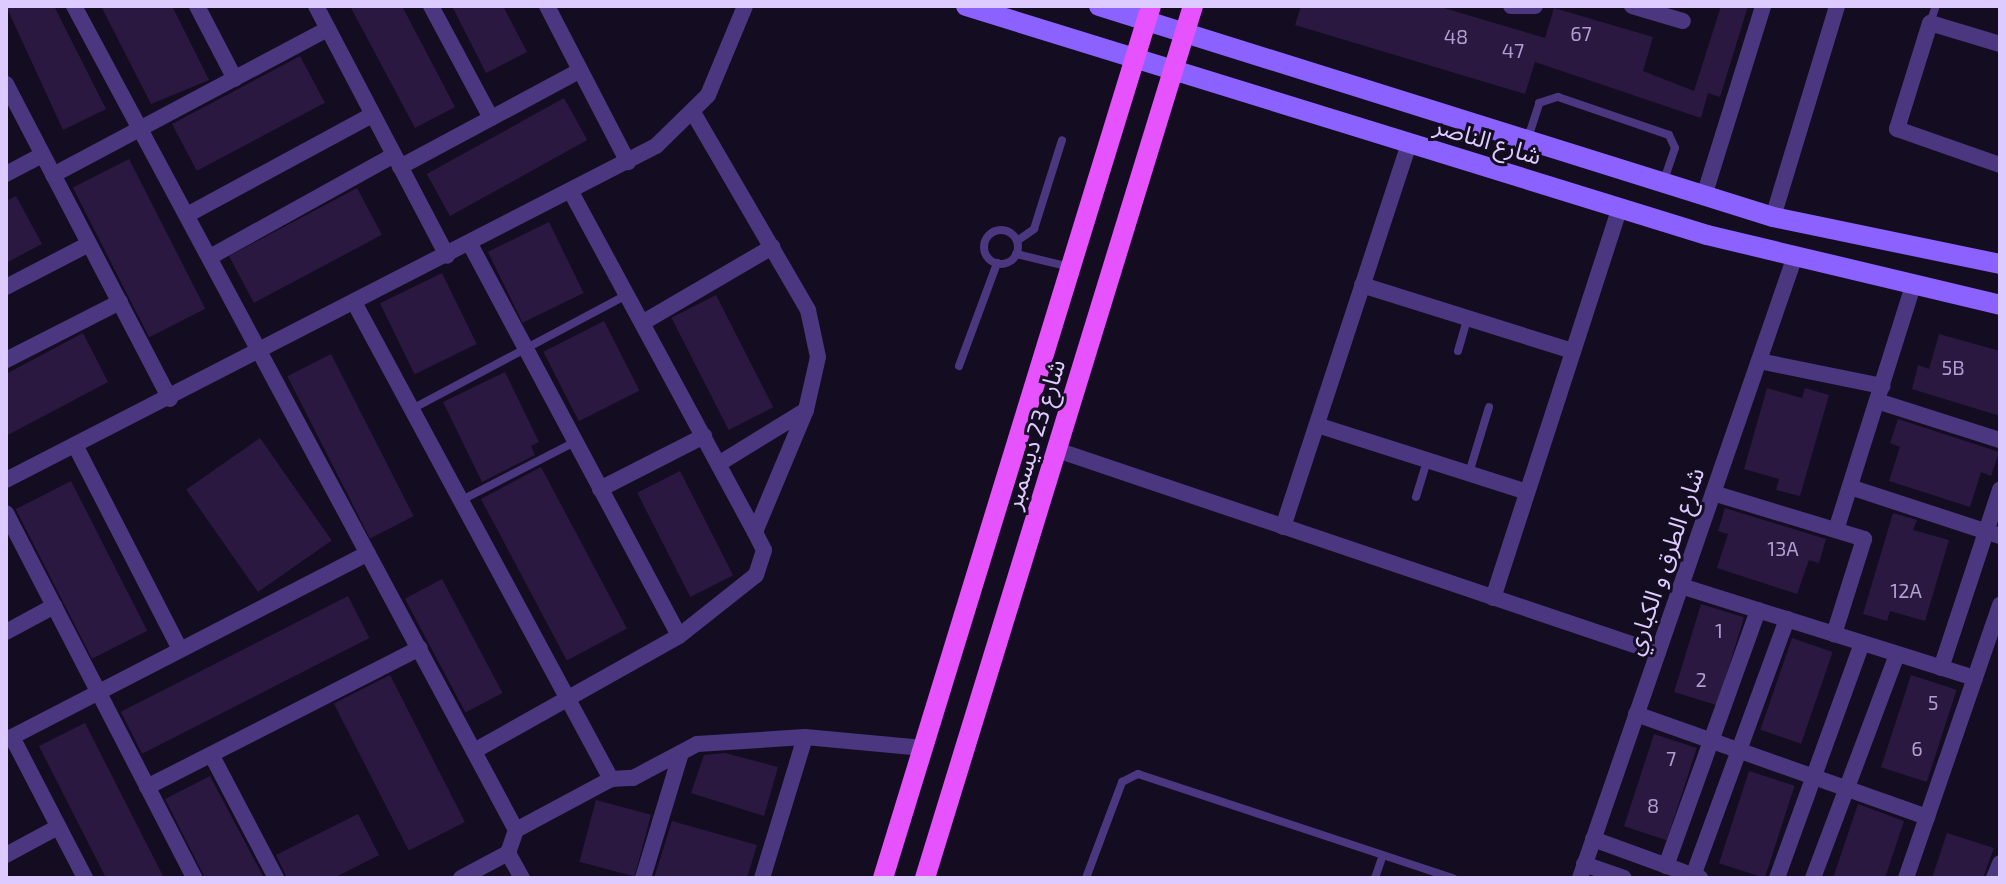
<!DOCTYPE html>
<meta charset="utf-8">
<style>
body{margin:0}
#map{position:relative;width:2006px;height:884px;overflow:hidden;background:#140c20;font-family:"Exo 2","Noto Sans Arabic",sans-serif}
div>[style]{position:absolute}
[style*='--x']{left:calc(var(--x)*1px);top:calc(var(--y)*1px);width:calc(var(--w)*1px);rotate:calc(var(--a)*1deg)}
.building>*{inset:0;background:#2a1841;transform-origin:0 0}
.lane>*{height:8px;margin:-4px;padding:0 4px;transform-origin:4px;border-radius:4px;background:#4b377f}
.lane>.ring{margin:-4px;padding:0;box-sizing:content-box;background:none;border:8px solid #4b377f;border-radius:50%}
.street>*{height:16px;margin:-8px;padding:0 8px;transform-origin:8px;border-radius:8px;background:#4b377f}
.secondary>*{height:20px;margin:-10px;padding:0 10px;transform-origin:10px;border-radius:10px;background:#8b62ff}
.primary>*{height:20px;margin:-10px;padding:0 10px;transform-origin:10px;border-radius:10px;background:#e752ff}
span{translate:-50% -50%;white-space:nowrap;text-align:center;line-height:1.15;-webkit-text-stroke:6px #140c20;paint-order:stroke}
.number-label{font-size:20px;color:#b09ed0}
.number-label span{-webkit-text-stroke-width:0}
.street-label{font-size:24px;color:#ddcbff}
.frame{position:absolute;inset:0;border:8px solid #ddcbff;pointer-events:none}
</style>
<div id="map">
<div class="building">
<div style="clip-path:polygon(6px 6px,54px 6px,106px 109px,63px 130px)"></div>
<div style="clip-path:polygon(101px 6px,172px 6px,209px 80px,151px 104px)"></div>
<div style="clip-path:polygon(350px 6px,402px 6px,455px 107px,415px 128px)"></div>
<div style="clip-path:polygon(452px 6px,503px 6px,527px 52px,486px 73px)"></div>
<div style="clip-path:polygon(1301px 6px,1437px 6px,1545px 38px,1554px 8px,1653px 37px,1643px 71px,1694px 91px,1721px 6px,1748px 6px,1720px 97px,1708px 93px,1701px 118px,1535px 62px,1525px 94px,1295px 25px)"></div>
<div style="left:300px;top:56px;width:53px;height:145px;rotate:62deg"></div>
<div style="left:564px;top:98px;width:48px;height:157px;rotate:61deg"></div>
<div style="left:129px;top:159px;width:168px;height:63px;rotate:63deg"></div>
<div style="left:357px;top:188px;width:53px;height:145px;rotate:62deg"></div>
<div style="clip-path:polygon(16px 196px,42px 244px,6px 263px,6px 201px)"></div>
<div style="left:549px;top:222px;width:79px;height:68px;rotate:64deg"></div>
<div style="left:442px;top:273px;width:79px;height:69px;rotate:64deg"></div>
<div style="left:716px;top:295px;width:126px;height:50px;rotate:63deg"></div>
<div style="left:604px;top:321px;width:78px;height:68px;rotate:63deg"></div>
<div style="clip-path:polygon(83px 333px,108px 382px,6px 436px,6px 374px)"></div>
<div style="clip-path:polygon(1939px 334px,2000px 351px,2000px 416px,1912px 389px,1918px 365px,1929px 369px)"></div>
<div style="left:331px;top:354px;width:182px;height:49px;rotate:63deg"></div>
<div style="clip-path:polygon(505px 372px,539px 442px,531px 446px,535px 455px,482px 482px,443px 402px)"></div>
<div style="clip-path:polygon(1767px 388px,1802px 398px,1805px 388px,1829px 395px,1800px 496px,1776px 490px,1779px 479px,1744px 469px)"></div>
<div style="clip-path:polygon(1898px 419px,1999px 452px,1991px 476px,1981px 472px,1970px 507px,1889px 481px,1900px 447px,1890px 443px)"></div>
<div style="left:260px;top:438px;width:125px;height:90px;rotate:55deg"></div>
<div style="left:541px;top:467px;width:183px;height:68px;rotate:62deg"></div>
<div style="left:680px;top:471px;width:117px;height:48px;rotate:63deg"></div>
<div style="left:71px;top:481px;width:168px;height:62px;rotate:63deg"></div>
<div style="clip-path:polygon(1725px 508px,1826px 539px,1819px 563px,1809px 560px,1797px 594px,1717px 568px,1728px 534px,1718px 531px)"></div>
<div style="clip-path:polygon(1893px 513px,1917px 520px,1913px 530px,1949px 540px,1925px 621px,1890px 611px,1887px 621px,1863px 614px)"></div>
<div style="left:442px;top:579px;width:129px;height:42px;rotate:62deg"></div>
<div style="left:348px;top:596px;width:47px;height:255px;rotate:63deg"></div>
<div style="left:1701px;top:604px;width:45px;height:92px;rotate:17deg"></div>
<div style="left:1792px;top:638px;width:43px;height:97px;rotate:19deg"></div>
<div style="left:390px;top:675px;width:165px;height:63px;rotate:63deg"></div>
<div style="left:1911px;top:675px;width:48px;height:97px;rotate:18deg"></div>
<div style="clip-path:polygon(85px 723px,164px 878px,106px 878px,39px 746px)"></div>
<div style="left:1654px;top:734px;width:45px;height:97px;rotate:18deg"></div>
<div style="clip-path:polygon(725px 753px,778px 767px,764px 816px,691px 793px,704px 755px)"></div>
<div style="left:1749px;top:771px;width:48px;height:97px;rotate:18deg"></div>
<div style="clip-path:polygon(210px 776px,264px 878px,205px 878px,165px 799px)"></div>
<div style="left:596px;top:800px;width:57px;height:64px;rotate:15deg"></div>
<div style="clip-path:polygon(1858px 804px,1904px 821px,1885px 878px,1833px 878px)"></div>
<div style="clip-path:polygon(358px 814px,379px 855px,334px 878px,287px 878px,276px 855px)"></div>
<div style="clip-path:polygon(672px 821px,757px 845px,747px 878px,654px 878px)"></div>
<div style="clip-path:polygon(1947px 833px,1994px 848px,1983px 878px,1932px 878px)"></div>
</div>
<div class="lane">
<div style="--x:1930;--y:23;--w:18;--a:-71"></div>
<div style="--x:1527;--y:141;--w:40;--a:-72"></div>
<div style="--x:1539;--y:103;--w:20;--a:-18"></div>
<div style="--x:1558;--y:97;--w:117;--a:18.9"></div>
<div style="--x:1669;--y:135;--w:14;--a:65"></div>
<div style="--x:1675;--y:148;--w:37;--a:109"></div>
<div class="ring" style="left:984px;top:230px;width:26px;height:26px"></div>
<div style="--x:1017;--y:241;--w:21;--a:-35"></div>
<div style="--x:1034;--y:229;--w:93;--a:-72.5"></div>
<div style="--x:1016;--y:254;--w:56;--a:13.5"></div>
<div style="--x:1458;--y:351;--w:33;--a:-74"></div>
<div style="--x:959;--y:366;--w:110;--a:-69.7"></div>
<div style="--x:412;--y:409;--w:242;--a:-28"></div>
<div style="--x:1469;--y:473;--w:69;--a:-73.1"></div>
<div style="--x:1416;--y:497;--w:39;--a:-73"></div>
<div style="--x:460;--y:501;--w:129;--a:-27.2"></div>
<div style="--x:1086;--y:878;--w:103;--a:-69.4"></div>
<div style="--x:1122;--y:782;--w:18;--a:-27"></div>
<div style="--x:1138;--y:774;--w:332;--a:18.3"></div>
<div style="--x:1375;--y:878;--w:24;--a:-71"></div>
</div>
<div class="street">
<div style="--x:74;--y:6;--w:935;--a:61.79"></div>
<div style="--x:197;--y:6;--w:82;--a:62.5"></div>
<div style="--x:316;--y:6;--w:282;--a:62.3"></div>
<div style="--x:431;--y:6;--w:127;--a:61.8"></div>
<div style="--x:547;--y:6;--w:176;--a:62.6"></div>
<div style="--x:1511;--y:6;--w:24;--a:0"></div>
<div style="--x:1632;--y:6;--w:53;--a:16.4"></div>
<div style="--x:2000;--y:44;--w:73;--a:-163.3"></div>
<div style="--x:1930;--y:23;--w:111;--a:107.3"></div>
<div style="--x:1897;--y:129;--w:109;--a:19.3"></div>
<div style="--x:6;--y:84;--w:355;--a:62.5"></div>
<div style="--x:400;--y:167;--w:203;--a:-28.2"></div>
<div style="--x:6;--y:174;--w:41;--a:-27.8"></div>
<div style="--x:53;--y:175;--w:311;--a:-28"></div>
<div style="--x:571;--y:192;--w:387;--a:61.6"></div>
<div style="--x:1704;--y:196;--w:199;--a:-72.7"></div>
<div style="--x:187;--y:215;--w:210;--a:-28.4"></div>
<div style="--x:1773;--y:217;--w:220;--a:-73.1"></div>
<div style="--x:470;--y:244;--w:444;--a:61.9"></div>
<div style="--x:679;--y:636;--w:235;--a:150.7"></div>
<div style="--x:210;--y:257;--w:210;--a:-29"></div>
<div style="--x:1362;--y:285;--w:221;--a:17.4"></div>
<div style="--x:6;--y:287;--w:93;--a:-27.4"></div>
<div style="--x:355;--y:304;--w:540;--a:61.68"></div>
<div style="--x:642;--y:323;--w:151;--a:-30.3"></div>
<div style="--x:6;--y:360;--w:128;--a:-27"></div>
<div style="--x:1759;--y:361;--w:126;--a:11.5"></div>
<div style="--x:1877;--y:401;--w:129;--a:17.6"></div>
<div style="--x:1317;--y:425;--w:220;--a:17.7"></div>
<div style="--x:76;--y:447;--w:227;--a:62.8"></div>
<div style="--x:1057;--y:450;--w:634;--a:18.66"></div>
<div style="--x:720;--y:463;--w:101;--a:-31.6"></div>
<div style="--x:6;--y:480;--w:731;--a:-27.2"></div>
<div style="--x:656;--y:146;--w:73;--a:-44.4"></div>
<div style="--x:708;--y:95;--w:96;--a:-67.4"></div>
<div style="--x:1850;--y:487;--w:158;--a:18.1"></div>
<div style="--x:600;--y:489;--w:117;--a:-27"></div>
<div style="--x:1713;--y:493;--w:158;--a:16.9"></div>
<div style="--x:1864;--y:539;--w:100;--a:107.5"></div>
<div style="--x:6;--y:513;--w:411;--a:62.7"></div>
<div style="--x:1283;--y:527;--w:404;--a:-71.8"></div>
<div style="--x:1836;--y:530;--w:256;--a:-72.5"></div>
<div style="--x:1681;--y:586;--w:308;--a:17.4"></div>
<div style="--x:1493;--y:598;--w:410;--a:-72"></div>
<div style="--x:6;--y:632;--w:55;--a:-28.4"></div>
<div style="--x:679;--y:636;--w:98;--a:-38.4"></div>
<div style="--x:756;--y:575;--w:26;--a:-72"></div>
<div style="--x:764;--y:550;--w:20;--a:-117"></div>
<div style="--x:755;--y:532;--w:132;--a:-67.3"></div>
<div style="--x:806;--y:410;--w:54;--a:-77.2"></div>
<div style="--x:818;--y:357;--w:48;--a:-102"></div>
<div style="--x:808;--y:310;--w:227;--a:-120.2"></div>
<div style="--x:1941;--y:668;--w:188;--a:-71.7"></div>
<div style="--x:1636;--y:714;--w:309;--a:19.5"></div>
<div style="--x:12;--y:737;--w:159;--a:62.6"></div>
<div style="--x:6;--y:740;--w:407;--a:-27.3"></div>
<div style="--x:212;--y:756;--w:138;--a:62.3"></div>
<div style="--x:147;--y:787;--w:306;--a:-27"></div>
<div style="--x:1593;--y:839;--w:114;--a:20"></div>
<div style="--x:508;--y:853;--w:29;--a:61"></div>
<div style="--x:6;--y:855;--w:59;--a:-28.3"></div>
<div style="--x:1584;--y:864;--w:42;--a:19.3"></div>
<div style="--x:1666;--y:866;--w:272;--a:-70.2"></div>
<div style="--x:1693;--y:876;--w:274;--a:-69.9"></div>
<div style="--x:461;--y:878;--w:53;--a:-28"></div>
<div style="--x:508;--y:853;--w:24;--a:-71"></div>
<div style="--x:516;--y:830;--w:108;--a:-28.2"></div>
<div style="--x:611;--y:779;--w:22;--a:-3"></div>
<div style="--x:633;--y:778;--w:72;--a:-28"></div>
<div style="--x:697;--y:744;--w:108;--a:-3.7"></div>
<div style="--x:805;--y:737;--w:119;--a:5.3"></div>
<div style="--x:643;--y:878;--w:131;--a:-73.1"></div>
<div style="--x:762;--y:878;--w:147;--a:-73"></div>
<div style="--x:1580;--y:878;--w:655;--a:-70.93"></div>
<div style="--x:1777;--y:878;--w:250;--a:-70.1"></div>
<div style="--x:1813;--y:878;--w:239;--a:-69.4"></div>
<div style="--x:1906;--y:878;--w:289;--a:-71"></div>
<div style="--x:1994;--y:878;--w:16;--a:-68"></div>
</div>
<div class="secondary">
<div style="--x:966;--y:6;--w:776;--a:17.17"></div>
<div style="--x:1707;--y:235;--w:301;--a:13.4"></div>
<div style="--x:1099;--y:6;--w:706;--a:17.38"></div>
<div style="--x:1773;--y:217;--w:232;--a:11.7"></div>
</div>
<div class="primary">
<div style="--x:883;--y:878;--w:912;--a:-72.92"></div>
<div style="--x:925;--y:878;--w:912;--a:-72.92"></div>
</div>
<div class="number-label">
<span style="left:1581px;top:33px">67</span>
<span style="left:1456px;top:36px">48</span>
<span style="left:1513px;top:50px">47</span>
<span style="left:1953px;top:367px">5B</span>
<span style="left:1783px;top:548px">13A</span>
<span style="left:1906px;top:590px">12A</span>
<span style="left:1719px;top:630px">1</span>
<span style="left:1701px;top:679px">2</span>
<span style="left:1933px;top:702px">5</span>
<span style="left:1917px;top:748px">6</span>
<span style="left:1671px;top:758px">7</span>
<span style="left:1653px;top:805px">8</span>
</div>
<div class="street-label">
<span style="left:1488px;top:140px;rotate:17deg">شارع الناصر</span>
<span style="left:1034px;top:434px;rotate:-73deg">شارع 23 ديسمبر</span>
<span style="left:1664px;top:561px;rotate:-71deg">شارع الطرق و الكباري</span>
</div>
<div class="frame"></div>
</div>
